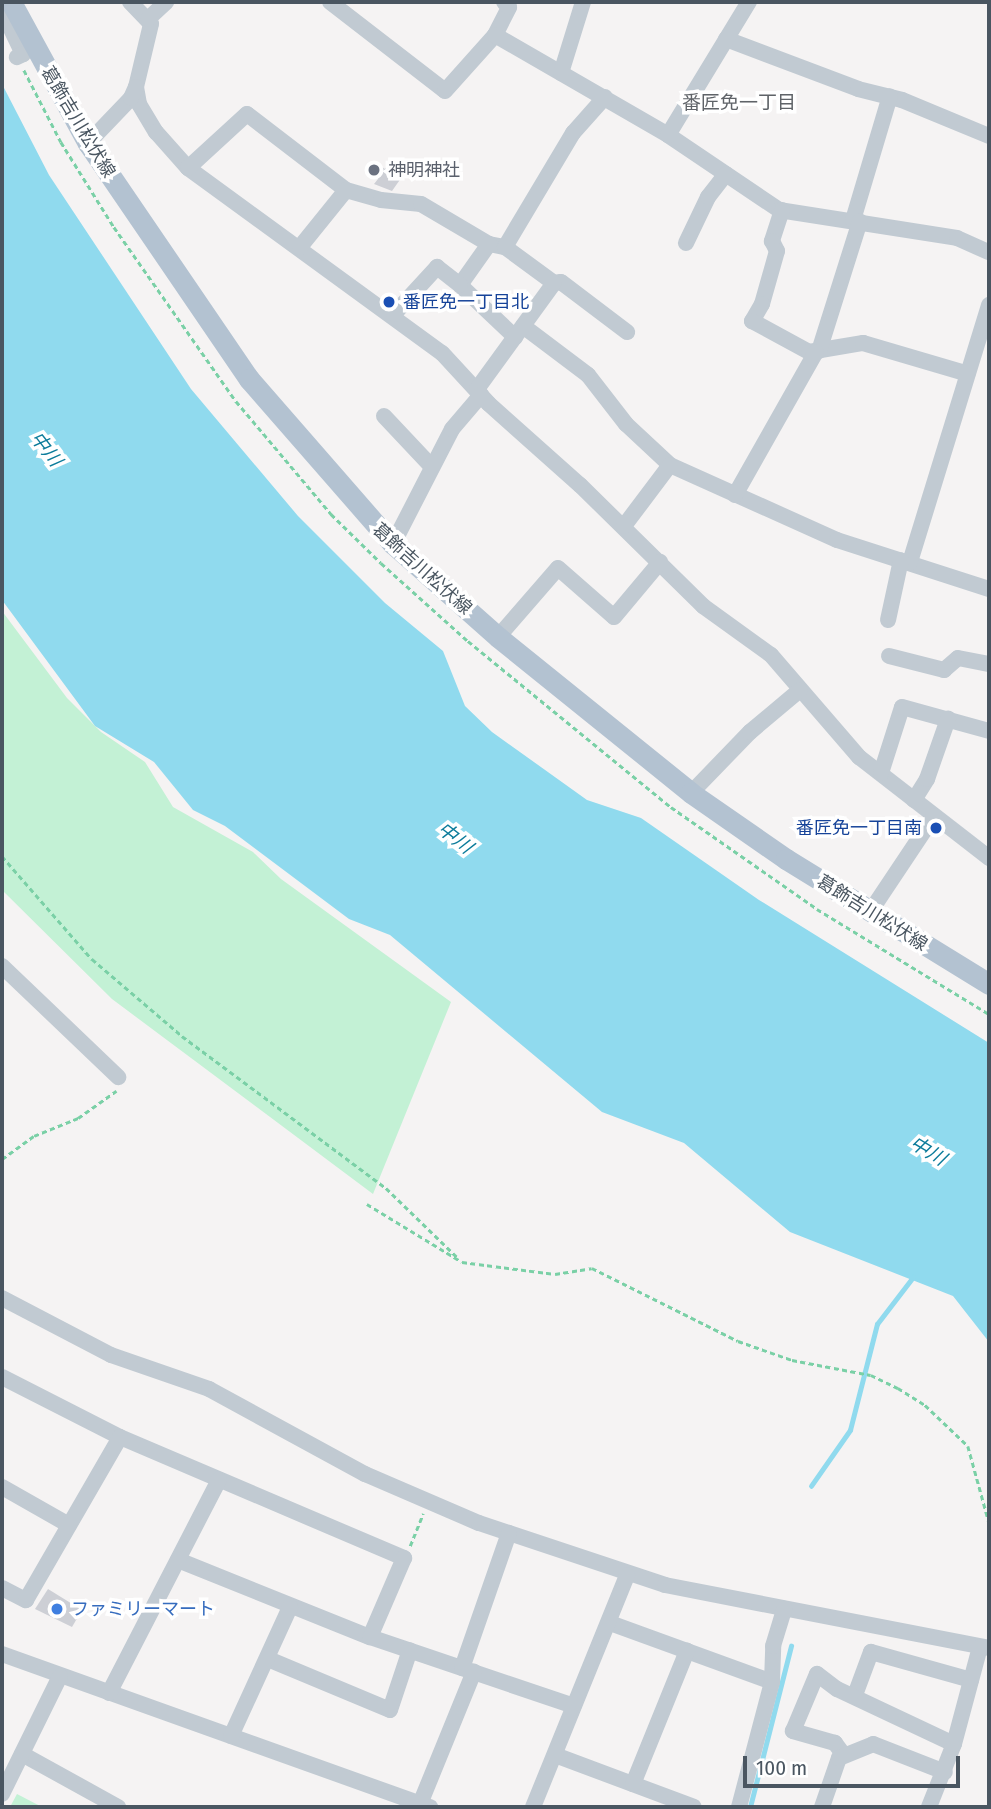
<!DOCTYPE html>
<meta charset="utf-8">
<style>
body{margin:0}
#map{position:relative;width:991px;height:1809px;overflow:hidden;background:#f5f3f3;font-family:"Fira Sans Condensed","Noto Sans JP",sans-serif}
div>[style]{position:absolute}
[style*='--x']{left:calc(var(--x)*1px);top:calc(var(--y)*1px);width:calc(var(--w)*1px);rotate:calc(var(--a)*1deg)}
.green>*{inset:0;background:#c3f1d5}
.water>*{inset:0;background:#90daee}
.stream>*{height:4.5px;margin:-2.25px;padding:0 2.25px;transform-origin:2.25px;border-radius:2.25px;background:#90daee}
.building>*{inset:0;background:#cdcfd5}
.path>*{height:2.5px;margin-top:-1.25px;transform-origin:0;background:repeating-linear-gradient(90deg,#7ad0a6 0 5px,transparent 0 8.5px)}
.minor>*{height:16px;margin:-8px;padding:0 8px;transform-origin:8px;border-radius:8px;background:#c1cad2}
.major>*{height:21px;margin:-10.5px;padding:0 10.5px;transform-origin:10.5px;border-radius:10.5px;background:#b3c2d1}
.dots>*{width:19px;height:19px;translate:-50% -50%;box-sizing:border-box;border:4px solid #fff;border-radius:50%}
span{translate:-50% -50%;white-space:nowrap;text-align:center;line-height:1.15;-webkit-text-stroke:7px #fff;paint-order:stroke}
.street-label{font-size:18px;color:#4a5661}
.worship-label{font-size:18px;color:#5b616d}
.left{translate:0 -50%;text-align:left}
.transit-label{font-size:18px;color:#164399}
.right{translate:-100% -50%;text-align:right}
.shop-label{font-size:18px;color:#366cbe}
.neighbourhood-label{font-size:19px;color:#5f6368}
.water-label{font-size:19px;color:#0c7c9b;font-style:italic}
.frame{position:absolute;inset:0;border:4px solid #4a5661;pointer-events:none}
.scale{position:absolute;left:743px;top:1756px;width:217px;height:32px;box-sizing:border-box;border:4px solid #4a5661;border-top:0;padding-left:9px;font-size:21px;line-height:24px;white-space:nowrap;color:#4a5661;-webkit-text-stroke:5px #fff;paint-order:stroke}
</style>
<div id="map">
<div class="green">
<div style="clip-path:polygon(2px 611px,67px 698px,101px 732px,145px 762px,173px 807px,253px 852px,281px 879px,451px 1002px,373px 1194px,112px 999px,2px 890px)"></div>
<div style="clip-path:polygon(17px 1794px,42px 1807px,10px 1807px)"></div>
</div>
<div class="water">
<div style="clip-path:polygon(2px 84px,49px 175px,191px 389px,298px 516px,385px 603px,443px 651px,465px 706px,492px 732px,587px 800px,641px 818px,759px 900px,989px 1043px,989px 1342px,953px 1296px,790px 1232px,684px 1143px,602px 1112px,390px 935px,349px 919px,225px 826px,193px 810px,154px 762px,95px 726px,2px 600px)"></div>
</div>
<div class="stream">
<div style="--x:811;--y:1486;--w:68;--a:-55.1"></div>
<div style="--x:850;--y:1430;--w:109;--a:-75.7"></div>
<div style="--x:877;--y:1324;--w:59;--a:-52.5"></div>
<div style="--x:750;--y:1807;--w:166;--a:-75.7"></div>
</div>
<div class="building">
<div style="clip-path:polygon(373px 161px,385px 169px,389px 163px,404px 174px,392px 191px,374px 184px,378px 179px,367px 171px)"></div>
<div style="clip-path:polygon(48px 1589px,82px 1610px,72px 1627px,35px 1609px)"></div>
</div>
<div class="path">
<div style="--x:24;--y:70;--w:81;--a:62.8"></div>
<div style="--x:61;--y:142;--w:100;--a:58.1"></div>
<div style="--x:114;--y:227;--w:213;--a:55"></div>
<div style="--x:236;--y:401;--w:148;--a:49.9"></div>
<div style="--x:331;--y:514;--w:70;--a:44.4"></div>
<div style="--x:381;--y:563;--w:117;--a:41.9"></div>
<div style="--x:468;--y:641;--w:262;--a:39.3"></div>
<div style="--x:671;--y:807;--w:178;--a:34.9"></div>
<div style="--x:817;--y:909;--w:202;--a:31.4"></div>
<div style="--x:2;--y:856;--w:137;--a:48.9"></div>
<div style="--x:92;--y:959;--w:118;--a:40.5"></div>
<div style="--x:182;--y:1036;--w:254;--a:36.7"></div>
<div style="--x:386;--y:1188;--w:99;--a:44.2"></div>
<div style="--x:2;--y:1159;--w:39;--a:-36"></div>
<div style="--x:34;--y:1136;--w:48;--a:-22.2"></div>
<div style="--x:78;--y:1118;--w:47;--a:-35.4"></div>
<div style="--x:367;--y:1204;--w:111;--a:31.4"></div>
<div style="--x:462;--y:1262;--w:94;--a:7.4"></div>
<div style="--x:555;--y:1274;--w:37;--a:-9"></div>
<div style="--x:592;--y:1268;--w:163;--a:26.6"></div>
<div style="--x:738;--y:1341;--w:57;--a:19.4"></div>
<div style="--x:792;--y:1360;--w:80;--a:10.8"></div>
<div style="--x:871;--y:1375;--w:30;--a:26"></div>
<div style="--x:898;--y:1388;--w:32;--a:32"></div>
<div style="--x:925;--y:1405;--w:59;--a:43.6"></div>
<div style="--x:968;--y:1446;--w:79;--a:74.6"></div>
<div style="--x:410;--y:1546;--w:35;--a:-68"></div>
</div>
<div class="minor">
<div style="--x:130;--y:2;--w:30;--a:46"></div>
<div style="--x:151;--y:24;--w:65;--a:103.4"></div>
<div style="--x:136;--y:87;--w:17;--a:80"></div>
<div style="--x:139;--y:104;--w:33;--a:59"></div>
<div style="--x:156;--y:132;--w:48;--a:48.4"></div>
<div style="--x:188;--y:168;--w:314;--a:36.1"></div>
<div style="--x:442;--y:353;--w:69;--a:47.3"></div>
<div style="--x:489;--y:404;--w:122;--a:41.7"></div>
<div style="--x:580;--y:485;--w:173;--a:44.5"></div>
<div style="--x:703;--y:606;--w:84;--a:35.8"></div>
<div style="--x:771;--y:655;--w:135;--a:49.2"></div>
<div style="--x:859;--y:757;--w:165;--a:37.8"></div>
<div style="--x:330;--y:2;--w:145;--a:37.7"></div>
<div style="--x:445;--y:91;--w:75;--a:-48.2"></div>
<div style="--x:495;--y:35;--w:31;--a:-63"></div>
<div style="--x:509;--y:7;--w:7;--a:-135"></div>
<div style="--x:2;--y:10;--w:49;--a:64.5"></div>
<div style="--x:23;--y:54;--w:7;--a:153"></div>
<div style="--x:148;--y:19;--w:25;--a:-43"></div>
<div style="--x:495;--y:35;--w:200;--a:30"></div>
<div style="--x:668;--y:135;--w:134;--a:34"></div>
<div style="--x:779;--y:210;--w:180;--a:8.9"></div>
<div style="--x:957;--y:238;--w:35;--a:24"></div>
<div style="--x:726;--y:39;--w:141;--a:20.7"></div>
<div style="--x:858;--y:89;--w:45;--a:14"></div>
<div style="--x:902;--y:100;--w:94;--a:22.5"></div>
<div style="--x:561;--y:73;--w:74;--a:-72.8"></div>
<div style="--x:668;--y:135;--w:156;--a:-58.7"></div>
<div style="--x:88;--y:143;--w:62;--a:-46.3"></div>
<div style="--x:131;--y:98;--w:12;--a:-66"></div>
<div style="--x:188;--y:168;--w:80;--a:-42.5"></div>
<div style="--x:247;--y:114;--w:125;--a:37.5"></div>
<div style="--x:346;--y:190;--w:36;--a:16"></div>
<div style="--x:381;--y:200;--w:40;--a:5.7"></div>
<div style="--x:421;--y:204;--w:79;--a:30.5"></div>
<div style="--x:489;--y:244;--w:16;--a:11"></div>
<div style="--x:782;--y:210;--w:33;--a:108"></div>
<div style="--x:772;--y:241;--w:11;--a:63"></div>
<div style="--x:777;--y:251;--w:55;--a:105.8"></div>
<div style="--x:762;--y:304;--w:20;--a:120"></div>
<div style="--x:752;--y:321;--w:65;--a:28.5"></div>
<div style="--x:809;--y:352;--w:55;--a:-9.5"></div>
<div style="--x:863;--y:343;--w:109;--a:16.4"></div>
<div style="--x:853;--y:220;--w:129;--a:-73.4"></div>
<div style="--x:686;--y:243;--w:51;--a:-64.4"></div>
<div style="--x:708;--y:197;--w:29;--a:-52"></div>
<div style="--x:489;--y:244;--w:50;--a:125.3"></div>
<div style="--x:460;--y:285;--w:76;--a:43.4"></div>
<div style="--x:300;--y:247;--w:73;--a:-51.1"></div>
<div style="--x:554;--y:283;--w:7;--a:-8"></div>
<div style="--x:561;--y:282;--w:83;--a:37.1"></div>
<div style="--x:394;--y:314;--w:64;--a:-47.5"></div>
<div style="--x:437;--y:267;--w:29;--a:38"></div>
<div style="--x:523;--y:326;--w:81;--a:37"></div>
<div style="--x:588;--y:375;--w:62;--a:52.2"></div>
<div style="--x:626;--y:424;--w:60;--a:43"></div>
<div style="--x:670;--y:465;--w:183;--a:24.2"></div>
<div style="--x:837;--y:540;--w:160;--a:17.9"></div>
<div style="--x:819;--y:351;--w:136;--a:-72.5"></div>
<div style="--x:477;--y:389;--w:131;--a:-54"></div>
<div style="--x:554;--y:283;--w:61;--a:-143.7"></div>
<div style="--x:505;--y:247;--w:133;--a:-59.2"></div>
<div style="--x:573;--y:133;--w:48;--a:-48.4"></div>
<div style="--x:384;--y:416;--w:70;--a:46.7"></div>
<div style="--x:735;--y:495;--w:164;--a:-60.5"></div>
<div style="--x:624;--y:526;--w:76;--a:-53"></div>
<div style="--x:393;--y:544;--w:129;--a:-62.8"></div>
<div style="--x:452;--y:429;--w:45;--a:-49.5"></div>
<div style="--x:910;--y:562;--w:269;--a:-72.9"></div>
<div style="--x:888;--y:620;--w:61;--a:-77.8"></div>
<div style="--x:498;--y:637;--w:91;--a:-49"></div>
<div style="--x:558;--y:568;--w:74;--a:41.2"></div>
<div style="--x:614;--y:617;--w:72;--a:-50.1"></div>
<div style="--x:889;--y:656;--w:57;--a:14.3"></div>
<div style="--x:944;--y:670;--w:18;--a:-41"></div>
<div style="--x:958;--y:658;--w:32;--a:11"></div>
<div style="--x:881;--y:773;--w:69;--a:-72.3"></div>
<div style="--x:902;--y:707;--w:90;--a:15.4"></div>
<div style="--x:691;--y:793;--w:85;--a:-46"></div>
<div style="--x:750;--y:732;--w:65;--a:-40"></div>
<div style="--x:914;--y:800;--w:25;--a:-58"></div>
<div style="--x:927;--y:779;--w:64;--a:-70.7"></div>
<div style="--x:870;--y:912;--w:115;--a:-56.3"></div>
<div style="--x:2;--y:966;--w:161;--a:43.7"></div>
<div style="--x:2;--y:1298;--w:123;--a:27.6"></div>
<div style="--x:111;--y:1355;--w:104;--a:19.1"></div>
<div style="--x:209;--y:1389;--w:178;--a:28.6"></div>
<div style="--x:365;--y:1474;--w:124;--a:23.3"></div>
<div style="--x:479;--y:1523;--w:196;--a:18.4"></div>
<div style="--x:665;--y:1585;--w:330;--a:11"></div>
<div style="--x:2;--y:1377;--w:132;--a:27"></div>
<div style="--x:120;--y:1437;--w:309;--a:23.1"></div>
<div style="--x:404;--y:1558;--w:86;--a:113.3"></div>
<div style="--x:2;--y:1487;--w:77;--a:29.6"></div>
<div style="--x:178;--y:1560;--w:207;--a:21.9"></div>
<div style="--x:370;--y:1637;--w:215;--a:18.7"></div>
<div style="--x:2;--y:1588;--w:27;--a:27"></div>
<div style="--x:26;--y:1600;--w:188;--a:-60"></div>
<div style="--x:610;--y:1623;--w:172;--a:20"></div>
<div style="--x:2;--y:1654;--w:455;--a:19.7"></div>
<div style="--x:268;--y:1659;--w:132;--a:22.7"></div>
<div style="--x:390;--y:1710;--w:63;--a:-71.6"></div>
<div style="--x:462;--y:1668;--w:143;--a:-70.8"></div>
<div style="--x:109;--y:1693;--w:240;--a:-62.7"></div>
<div style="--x:855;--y:1695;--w:46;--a:-69.6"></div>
<div style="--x:871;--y:1652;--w:104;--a:15.6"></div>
<div style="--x:231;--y:1736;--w:142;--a:-65.4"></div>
<div style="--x:22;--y:1754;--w:110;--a:28.9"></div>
<div style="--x:843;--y:1754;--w:14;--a:-126"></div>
<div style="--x:835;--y:1743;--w:44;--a:-164.1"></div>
<div style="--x:793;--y:1731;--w:62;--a:-67.2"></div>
<div style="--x:817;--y:1674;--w:25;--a:37"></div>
<div style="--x:837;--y:1689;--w:129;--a:25.2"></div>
<div style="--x:555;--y:1755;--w:148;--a:20.5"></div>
<div style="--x:633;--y:1784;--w:144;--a:-67.9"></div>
<div style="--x:2;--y:1794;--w:131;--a:-63.8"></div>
<div style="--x:420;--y:1804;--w:143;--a:-67.8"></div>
<div style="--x:533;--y:1807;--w:250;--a:-67.9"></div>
<div style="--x:739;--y:1807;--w:129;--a:-75.2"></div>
<div style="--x:772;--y:1682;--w:36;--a:-88"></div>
<div style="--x:773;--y:1646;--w:39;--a:-73"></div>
<div style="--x:822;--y:1807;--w:52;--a:-70.9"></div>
<div style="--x:839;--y:1758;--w:37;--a:-22"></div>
<div style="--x:873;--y:1744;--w:77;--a:21.3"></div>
<div style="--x:929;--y:1807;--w:68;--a:-68.4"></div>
<div style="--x:954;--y:1744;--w:100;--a:-75"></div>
</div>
<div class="major">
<div style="--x:11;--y:2;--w:161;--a:61.4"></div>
<div style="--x:88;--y:143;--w:286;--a:55.7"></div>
<div style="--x:249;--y:379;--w:219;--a:48.9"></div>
<div style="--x:393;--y:544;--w:140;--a:41.5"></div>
<div style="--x:498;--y:637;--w:248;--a:38.9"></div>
<div style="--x:691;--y:793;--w:116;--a:34.8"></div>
<div style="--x:786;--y:859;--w:238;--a:31.6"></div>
</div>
<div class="dots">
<div style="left:374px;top:170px;background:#6b7280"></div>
<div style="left:389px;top:302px;background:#1a4fb4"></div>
<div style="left:936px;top:828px;background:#1a4fb4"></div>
<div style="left:57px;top:1609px;background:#3f7fe0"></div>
</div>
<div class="street-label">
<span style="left:78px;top:122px;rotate:59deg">葛飾吉川松伏線</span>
<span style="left:422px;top:569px;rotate:42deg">葛飾吉川松伏線</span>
<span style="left:872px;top:913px;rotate:32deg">葛飾吉川松伏線</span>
</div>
<div class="worship-label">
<span class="left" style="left:388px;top:170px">神明神社</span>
</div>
<div class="transit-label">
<span class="left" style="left:403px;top:302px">番匠免一丁目北</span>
<span class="right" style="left:922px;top:828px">番匠免一丁目南</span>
</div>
<div class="shop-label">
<span class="left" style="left:71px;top:1609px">ファミリーマート</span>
</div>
<div class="neighbourhood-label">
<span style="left:739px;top:103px">番匠免一丁目</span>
</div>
<div class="water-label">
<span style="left:46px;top:449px;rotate:52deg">中川</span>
<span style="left:455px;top:838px;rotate:38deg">中川</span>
<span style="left:928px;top:1151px;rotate:31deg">中川</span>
</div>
<div class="frame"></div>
<div class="scale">100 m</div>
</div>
